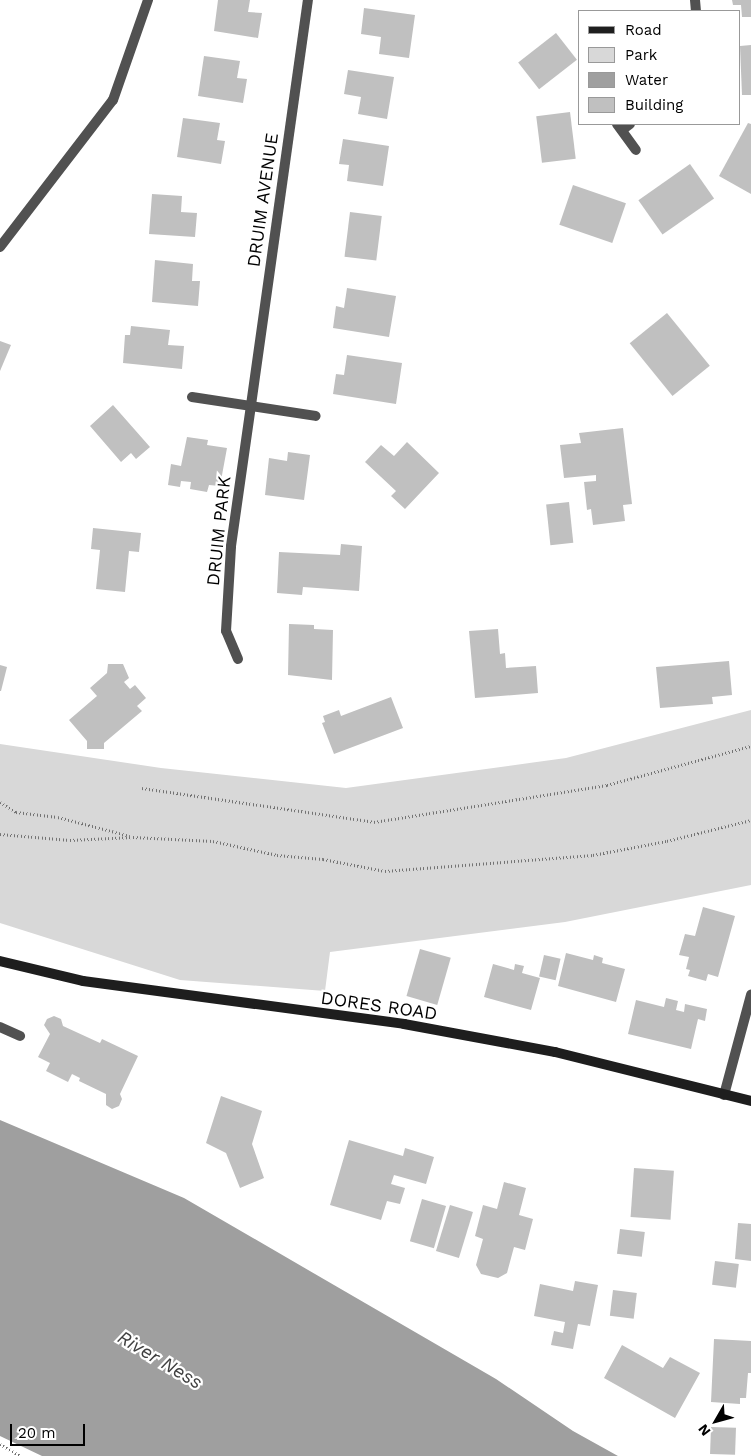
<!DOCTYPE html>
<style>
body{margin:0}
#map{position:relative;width:751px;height:1456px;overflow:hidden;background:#fff;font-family:"Work Sans",sans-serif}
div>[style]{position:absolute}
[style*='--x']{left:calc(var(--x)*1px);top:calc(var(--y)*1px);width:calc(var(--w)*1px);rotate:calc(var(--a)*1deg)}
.green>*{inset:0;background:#d8d8d8}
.water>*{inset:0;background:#9f9f9f}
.building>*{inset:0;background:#c0c0c0;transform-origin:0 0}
.path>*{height:3px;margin-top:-1.5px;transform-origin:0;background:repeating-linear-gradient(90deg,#737373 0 1px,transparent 0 3.5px)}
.service>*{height:10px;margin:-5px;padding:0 5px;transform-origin:5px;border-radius:5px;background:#515151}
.minor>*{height:10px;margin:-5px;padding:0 5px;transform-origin:5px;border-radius:5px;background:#515151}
.secondary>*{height:10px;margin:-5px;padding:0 5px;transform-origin:5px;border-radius:5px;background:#1e1e1e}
span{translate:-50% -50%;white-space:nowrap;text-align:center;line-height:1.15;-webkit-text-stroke:4.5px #fff;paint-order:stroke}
.street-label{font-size:18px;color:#000}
.water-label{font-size:19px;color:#404040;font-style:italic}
.legend{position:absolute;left:578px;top:10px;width:162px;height:115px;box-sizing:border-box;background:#fff;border:1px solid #999;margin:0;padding:6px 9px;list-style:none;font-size:15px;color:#000}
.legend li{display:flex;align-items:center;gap:10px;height:25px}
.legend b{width:25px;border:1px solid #999}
.north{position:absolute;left:691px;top:1396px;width:50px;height:50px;-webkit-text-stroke:4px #fff;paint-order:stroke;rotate:232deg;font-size:14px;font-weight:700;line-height:20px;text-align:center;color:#000}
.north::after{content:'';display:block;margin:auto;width:18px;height:22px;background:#000;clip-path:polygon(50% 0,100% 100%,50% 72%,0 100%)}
.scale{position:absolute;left:10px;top:1424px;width:75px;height:22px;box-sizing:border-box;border:2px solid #000;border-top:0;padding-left:6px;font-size:15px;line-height:18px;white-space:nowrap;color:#000;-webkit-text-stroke:4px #fff;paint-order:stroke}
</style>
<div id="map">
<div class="green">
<div style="clip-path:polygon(751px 710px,751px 885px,565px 922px,330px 952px,325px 991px,180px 980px,0 923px,0 744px,161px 768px,346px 788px,566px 758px)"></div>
</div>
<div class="water">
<div style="clip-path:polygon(0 1120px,184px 1198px,496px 1379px,573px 1431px,618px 1456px,42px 1456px,0 1436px)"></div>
</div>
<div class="building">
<div style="clip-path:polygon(218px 0,250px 0,248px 12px,262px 13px,258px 38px,214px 31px)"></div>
<div style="clip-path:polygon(732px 0,751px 0,751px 17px,742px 17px,741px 5px,733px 5px)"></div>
<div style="clip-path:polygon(364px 8px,415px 15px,409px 58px,379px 54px,381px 37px,361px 34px)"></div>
<div style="left:556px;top:33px;width:34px;height:48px;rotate:52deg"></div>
<div style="clip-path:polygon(751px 45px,751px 95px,742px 95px,740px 46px)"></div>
<div style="clip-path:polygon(204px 56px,240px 61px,237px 78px,247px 79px,243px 103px,198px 96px)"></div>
<div style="clip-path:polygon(348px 70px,394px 77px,387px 119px,358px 114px,361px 97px,344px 94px)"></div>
<div style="left:570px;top:112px;width:47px;height:34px;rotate:83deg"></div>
<div style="clip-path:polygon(183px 118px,220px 123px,217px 140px,225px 141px,221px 164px,177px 157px)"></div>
<div style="clip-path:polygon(748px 123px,751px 124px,751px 194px,719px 176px)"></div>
<div style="clip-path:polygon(343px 139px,389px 146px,383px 186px,347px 181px,349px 165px,339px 164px)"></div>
<div style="left:690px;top:164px;width:42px;height:63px;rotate:55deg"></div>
<div style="left:573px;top:185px;width:56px;height:42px;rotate:19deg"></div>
<div style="clip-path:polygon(152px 194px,182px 196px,181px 212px,197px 213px,195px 237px,149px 234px)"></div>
<div style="left:350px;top:212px;width:32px;height:45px;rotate:7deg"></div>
<div style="clip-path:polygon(155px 260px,193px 264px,192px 281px,200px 281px,198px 306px,152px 302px)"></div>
<div style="clip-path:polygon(347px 288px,396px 296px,389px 337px,333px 328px,336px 306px,344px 308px)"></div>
<div style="left:667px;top:313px;width:68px;height:48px;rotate:51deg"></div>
<div style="clip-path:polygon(131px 326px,170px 330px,168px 345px,184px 346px,182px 369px,123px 363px,125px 335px,130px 335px)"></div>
<div style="clip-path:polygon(0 341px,11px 345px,0 371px)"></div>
<div style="clip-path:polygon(347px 355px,402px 363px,396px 404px,333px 394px,336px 374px,344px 375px)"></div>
<div style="clip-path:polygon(113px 405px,150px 447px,136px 459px,131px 453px,121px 462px,90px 426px)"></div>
<div style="clip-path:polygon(623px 428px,632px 504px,623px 505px,625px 521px,593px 525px,591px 509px,587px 510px,584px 482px,596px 481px,596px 475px,564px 478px,560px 445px,581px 443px,579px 433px)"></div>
<div style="clip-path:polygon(187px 437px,208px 440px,207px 445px,227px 448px,220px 486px,209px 485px,207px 492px,190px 489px,191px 482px,181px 481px,180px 487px,168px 485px,171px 464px,181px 466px)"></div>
<div style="clip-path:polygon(407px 442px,439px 473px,405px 509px,391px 496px,396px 491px,365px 462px,381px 445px,394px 456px)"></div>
<div style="clip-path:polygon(288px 452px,310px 455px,304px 500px,265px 495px,269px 458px,287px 461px)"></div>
<div style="left:569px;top:502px;width:41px;height:23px;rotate:84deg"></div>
<div style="clip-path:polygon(93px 528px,141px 533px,139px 552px,129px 551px,125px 592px,96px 589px,100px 550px,91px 549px)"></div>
<div style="clip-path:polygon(341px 544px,362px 546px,359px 591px,303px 587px,302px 595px,277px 593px,279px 552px,340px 555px)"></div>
<div style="clip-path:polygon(289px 624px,314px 625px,314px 629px,333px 630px,332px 680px,288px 675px)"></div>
<div style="clip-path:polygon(498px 629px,500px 654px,505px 653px,506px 668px,536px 666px,538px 693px,475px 698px,469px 631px)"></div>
<div style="clip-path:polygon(729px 661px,732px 695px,712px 697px,713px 704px,660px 708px,656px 667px)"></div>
<div style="clip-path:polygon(108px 664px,123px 664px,129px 678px,124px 682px,130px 689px,135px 685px,146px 698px,137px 706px,142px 711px,104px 743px,104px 749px,87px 749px,87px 741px,69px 720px,97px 696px,90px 688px,107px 673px)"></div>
<div style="clip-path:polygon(0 665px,7px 667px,1px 691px,0 691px)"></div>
<div style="clip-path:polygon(391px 697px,403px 728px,334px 754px,322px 723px,325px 722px,323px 716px,339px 710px,341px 716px)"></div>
<div style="clip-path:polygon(703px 907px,735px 916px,718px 977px,708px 974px,706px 981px,688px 976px,690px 970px,686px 969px,689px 957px,679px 955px,685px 934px,695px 936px)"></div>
<div style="left:420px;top:949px;width:32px;height:49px;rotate:16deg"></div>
<div style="clip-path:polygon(566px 953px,593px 960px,594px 955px,603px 958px,602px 963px,625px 969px,616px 1002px,558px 986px)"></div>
<div style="left:544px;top:955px;width:17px;height:22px;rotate:13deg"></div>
<div style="clip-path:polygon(493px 964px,514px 970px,515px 964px,524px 966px,522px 973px,540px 978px,531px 1010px,484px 997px)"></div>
<div style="clip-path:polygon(666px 998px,678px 1001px,676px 1010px,684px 1012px,685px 1004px,707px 1009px,705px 1021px,698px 1019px,691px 1049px,628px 1034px,636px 1000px,664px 1007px)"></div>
<div style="clip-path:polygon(54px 1016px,61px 1019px,63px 1026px,100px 1043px,102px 1039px,138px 1056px,120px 1094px,122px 1099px,119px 1106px,112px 1109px,106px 1105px,106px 1094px,79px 1081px,80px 1078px,72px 1074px,68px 1082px,46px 1071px,50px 1063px,38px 1057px,50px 1034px,44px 1025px,47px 1019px)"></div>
<div style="clip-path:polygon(221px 1096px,262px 1111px,252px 1144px,264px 1178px,240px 1188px,226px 1153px,206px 1143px)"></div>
<div style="clip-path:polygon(349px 1140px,403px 1156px,405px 1148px,434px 1157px,426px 1184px,394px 1175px,391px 1184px,405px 1188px,400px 1204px,387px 1201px,381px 1220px,330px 1205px)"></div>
<div style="left:634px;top:1168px;width:40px;height:49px;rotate:4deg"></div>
<div style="clip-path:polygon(504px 1182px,526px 1188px,519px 1215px,533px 1219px,525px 1250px,514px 1247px,507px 1273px,498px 1278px,481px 1274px,476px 1265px,483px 1239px,475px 1236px,483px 1205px,497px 1209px)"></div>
<div style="left:422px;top:1199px;width:25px;height:44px;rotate:16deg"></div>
<div style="left:450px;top:1205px;width:24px;height:48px;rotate:17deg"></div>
<div style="clip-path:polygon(738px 1223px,751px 1224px,751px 1261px,735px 1259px)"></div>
<div style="left:620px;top:1229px;width:25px;height:25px;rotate:7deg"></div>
<div style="left:715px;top:1261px;width:24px;height:24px;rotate:7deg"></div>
<div style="clip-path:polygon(575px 1281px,598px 1285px,590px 1326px,578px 1324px,573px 1349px,551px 1345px,554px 1331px,563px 1333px,565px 1322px,534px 1316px,540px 1284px,573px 1291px)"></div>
<div style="left:613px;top:1290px;width:24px;height:26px;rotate:7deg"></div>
<div style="clip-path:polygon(714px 1339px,751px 1341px,751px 1373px,748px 1373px,746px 1398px,740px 1398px,740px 1404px,711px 1402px)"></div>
<div style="clip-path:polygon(622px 1345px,663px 1368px,670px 1357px,700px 1373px,675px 1418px,604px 1378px)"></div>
<div style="left:711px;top:1427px;width:25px;height:27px;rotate:2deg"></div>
</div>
<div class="path">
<div style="--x:142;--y:788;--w:234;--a:8.3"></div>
<div style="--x:374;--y:822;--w:236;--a:-9"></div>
<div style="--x:607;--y:785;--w:149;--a:-15.2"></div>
<div style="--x:0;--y:802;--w:19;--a:32"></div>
<div style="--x:16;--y:812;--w:42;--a:6.8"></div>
<div style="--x:58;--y:817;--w:74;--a:14.8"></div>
<div style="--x:0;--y:834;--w:70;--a:4.9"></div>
<div style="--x:70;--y:840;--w:63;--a:-2.7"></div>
<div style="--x:133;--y:837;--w:80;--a:2.9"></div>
<div style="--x:213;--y:841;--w:66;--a:12.3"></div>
<div style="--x:277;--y:855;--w:46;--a:5"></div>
<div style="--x:323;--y:859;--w:63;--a:11"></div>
<div style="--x:385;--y:871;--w:209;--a:-4.4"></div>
<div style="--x:593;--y:855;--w:75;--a:-10.7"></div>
<div style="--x:667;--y:841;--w:87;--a:-14"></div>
<div style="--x:0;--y:1444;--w:24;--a:30"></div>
</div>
<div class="service">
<div style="--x:238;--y:659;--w:30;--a:-113"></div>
<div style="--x:226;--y:631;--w:85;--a:-86.6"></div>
<div style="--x:231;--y:546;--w:142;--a:-81.9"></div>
<div style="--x:0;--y:1027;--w:22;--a:24"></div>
</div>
<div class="minor">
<div style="--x:695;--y:0;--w:11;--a:85"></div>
<div style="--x:617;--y:124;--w:32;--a:54"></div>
<div style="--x:622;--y:130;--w:10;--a:-37"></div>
<div style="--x:0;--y:247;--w:185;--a:-52.5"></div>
<div style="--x:113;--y:100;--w:106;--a:-70.7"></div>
<div style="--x:192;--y:397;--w:125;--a:8.7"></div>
<div style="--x:251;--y:405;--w:409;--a:-82"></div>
<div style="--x:724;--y:1095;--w:104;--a:-74.9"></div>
</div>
<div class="secondary">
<div style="--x:0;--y:961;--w:85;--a:13.5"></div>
<div style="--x:83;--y:981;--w:324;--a:7.6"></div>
<div style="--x:404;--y:1024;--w:154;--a:10.5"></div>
<div style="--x:555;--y:1052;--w:202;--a:14"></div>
</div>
<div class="street-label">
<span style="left:263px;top:200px;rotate:-82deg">DRUIM AVENUE</span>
<span style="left:219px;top:531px;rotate:-84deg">DRUIM PARK</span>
<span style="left:379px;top:1006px;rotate:8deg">DORES ROAD</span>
</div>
<div class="water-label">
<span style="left:160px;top:1360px;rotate:31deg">River Ness</span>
</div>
<ul class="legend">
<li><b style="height:6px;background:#1e1e1e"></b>Road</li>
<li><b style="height:14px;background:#d8d8d8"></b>Park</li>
<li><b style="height:14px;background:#9f9f9f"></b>Water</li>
<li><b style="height:14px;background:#c0c0c0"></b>Building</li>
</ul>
<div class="north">N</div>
<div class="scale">20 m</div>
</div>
